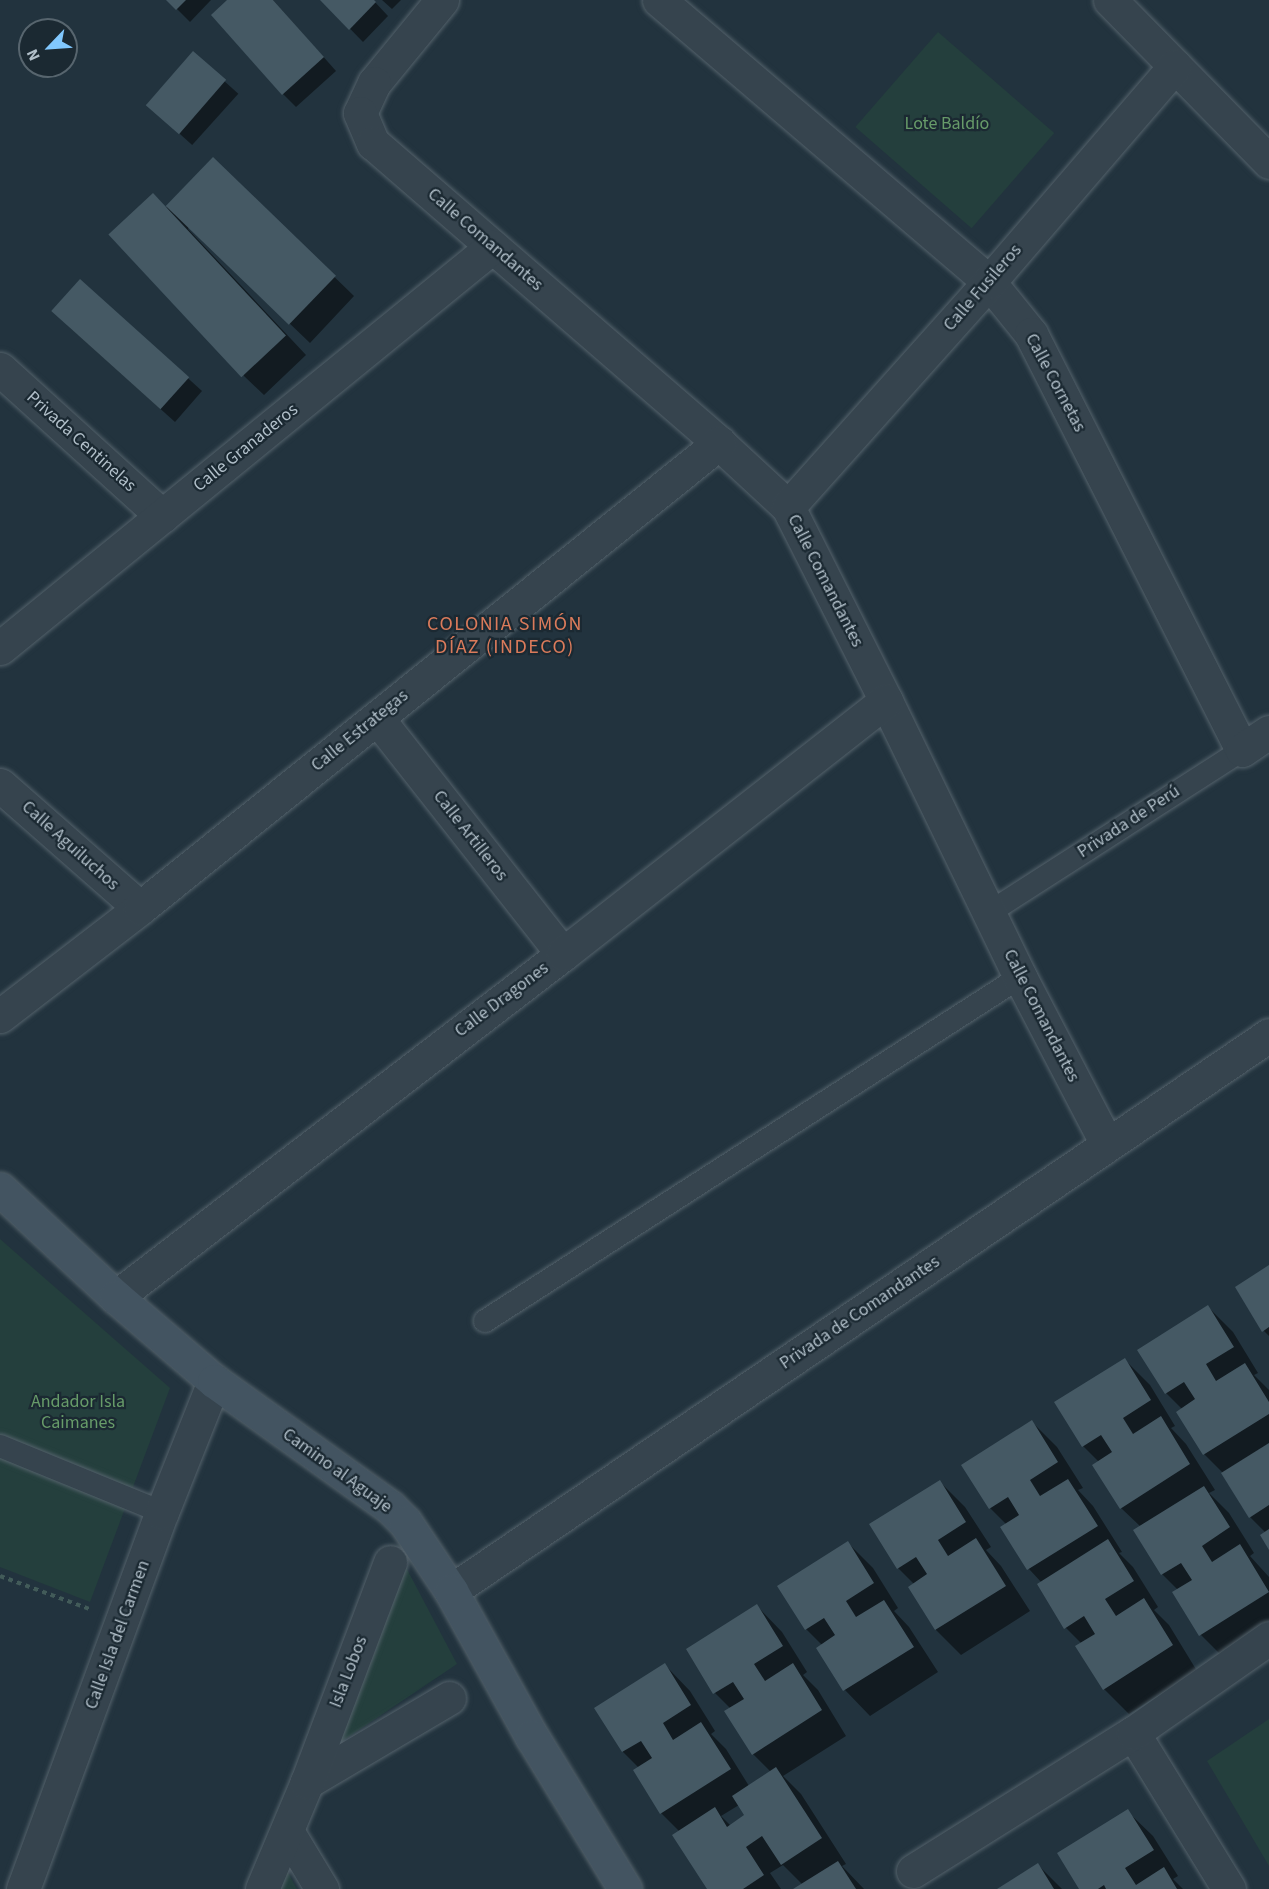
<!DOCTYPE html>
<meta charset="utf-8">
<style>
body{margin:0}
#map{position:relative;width:1269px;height:1889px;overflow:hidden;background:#22333e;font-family:"Source Sans 3",sans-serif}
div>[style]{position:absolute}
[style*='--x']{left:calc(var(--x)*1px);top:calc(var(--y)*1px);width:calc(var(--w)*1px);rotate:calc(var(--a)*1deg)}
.green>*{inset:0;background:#243f3d;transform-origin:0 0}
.shadow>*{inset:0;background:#0007;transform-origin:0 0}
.building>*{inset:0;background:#455964;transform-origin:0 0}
.path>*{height:4px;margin-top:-2px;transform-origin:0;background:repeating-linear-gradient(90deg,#425b59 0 4.5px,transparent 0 9px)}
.roads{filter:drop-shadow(0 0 2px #54626b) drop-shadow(0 0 2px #54626b)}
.service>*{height:22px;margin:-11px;padding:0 11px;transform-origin:11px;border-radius:11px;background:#36444e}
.minor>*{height:33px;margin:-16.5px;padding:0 16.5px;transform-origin:16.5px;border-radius:16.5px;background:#36444e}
.secondary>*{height:33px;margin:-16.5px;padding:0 16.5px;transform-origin:16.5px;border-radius:16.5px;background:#435461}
span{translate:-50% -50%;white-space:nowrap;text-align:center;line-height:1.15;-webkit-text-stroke:4.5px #1b2932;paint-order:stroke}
.park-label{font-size:18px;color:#679b69}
.street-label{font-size:18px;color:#b1bfc9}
.neighbourhood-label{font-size:20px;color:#db7b5b;letter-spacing:1.5px}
.north{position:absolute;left:18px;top:18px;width:60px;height:60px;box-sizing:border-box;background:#1b2932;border:2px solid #57656e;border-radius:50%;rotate:245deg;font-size:16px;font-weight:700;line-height:24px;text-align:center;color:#b1bfc9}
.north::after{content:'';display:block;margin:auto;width:21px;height:27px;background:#81c8fe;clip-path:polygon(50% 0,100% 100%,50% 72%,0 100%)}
</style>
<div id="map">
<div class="green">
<div style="left:938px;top:32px;width:154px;height:126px;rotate:41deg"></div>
<div style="clip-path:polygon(0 1239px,170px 1388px,90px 1602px,0 1567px)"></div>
<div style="clip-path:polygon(400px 1556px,457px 1664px,335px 1746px)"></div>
<div style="clip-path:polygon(1269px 1719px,1269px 1866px,1207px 1761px)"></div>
<div style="clip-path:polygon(286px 1869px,297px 1889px,278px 1889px)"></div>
</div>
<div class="shadow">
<div style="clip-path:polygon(168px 0,211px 0,190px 22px)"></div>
<div style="clip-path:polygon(229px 0,273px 0,336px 71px,296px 107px,283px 94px)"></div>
<div style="clip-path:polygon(322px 0,373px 0,388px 16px,363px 42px)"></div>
<div style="clip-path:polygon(382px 0,401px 0,392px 9px)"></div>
<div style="left:193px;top:53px;width:61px;height:69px;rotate:42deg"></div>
<div style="clip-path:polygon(213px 159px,354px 296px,310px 343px,189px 227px,188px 229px,306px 355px,264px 395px,244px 376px,166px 208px)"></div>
<div style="clip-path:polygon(81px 281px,202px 391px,175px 422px,67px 325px)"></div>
<div style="clip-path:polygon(1269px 1267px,1269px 1336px,1264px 1331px)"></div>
<div style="clip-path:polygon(1208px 1307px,1233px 1332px,1258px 1373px,1254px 1375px,1269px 1390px,1269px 1547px,1266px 1533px,1250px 1517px,1223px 1473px,1204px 1454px,1178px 1412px,1182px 1409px,1166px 1393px)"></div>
<div style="clip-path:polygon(1125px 1360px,1150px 1385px,1175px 1426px,1171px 1428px,1186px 1444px,1215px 1490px,1209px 1493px,1229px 1513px,1254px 1553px,1250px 1556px,1269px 1577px,1269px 1633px,1226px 1660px,1201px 1635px,1178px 1590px,1162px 1574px,1141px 1527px,1121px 1508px,1099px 1462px,1083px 1446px)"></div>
<div style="clip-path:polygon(1032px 1422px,1057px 1447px,1083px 1488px,1078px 1490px,1093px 1506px,1122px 1552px,1119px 1553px,1133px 1567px,1158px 1607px,1154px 1610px,1169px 1625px,1197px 1671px,1129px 1714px,1104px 1689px,1082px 1644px,1066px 1628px,1042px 1583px,1029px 1569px,1002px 1527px,1006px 1524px,990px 1508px)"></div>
<div style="clip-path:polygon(940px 1482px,965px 1507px,991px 1547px,986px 1550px,1001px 1566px,1030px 1611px,961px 1655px,936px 1630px,910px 1587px,914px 1584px,898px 1568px)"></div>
<div style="clip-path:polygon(848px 1543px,873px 1568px,898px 1608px,894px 1611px,909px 1627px,938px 1672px,870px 1716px,845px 1690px,818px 1648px,822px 1645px,806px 1629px)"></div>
<div style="clip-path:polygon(evenodd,757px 1606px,782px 1632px,807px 1672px,803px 1675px,818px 1690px,846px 1736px,783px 1776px,801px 1794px,846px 1864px,842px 1866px,864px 1889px,796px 1889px,803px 1885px,783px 1865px,770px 1873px,781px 1889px,709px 1889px,680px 1832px,661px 1813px,639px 1768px,623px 1752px,596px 1709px,665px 1665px,690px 1691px,715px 1731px,711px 1734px,726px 1749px,749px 1786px,771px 1772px,753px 1754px,731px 1709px,715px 1693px,757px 1606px,739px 1805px,746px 1816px,731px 1826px,721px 1816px,739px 1805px)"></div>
<div style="clip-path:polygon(1127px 1811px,1153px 1836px,1178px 1876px,1173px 1879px,1183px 1889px,1081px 1889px)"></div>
<div style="clip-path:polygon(1038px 1865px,1062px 1889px,999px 1889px)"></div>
</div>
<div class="building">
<div style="clip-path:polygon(166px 0,186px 0,176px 10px)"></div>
<div style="clip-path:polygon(227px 0,273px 0,324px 57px,282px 95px,211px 15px)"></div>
<div style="clip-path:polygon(320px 0,374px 0,376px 2px,349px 30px)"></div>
<div style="left:193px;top:51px;width:44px;height:72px;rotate:41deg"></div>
<div style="left:213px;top:157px;width:171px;height:68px;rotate:44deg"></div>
<div style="left:153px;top:193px;width:195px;height:61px;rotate:47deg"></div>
<div style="left:80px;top:279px;width:147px;height:43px;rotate:42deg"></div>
<div style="clip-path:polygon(1269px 1265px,1269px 1327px,1262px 1332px,1235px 1287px)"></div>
<div style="clip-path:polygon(1208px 1305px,1234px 1347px,1206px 1364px,1216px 1381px,1245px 1363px,1269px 1402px,1269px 1414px,1203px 1455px,1176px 1412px,1195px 1399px,1184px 1382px,1165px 1394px,1137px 1350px)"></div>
<div style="clip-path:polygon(1125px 1358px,1151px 1400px,1123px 1418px,1133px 1434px,1161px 1416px,1190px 1464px,1120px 1509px,1092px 1465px,1112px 1452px,1101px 1435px,1082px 1447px,1054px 1402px)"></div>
<div style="clip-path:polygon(1032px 1420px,1058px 1462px,1030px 1480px,1040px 1496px,1068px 1479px,1098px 1526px,1027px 1570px,1000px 1527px,1019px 1515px,1008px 1497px,989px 1509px,961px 1465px)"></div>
<div style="clip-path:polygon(1269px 1443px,1269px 1505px,1249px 1518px,1221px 1473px)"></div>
<div style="clip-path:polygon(940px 1480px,966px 1522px,938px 1540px,948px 1556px,976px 1538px,1006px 1586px,935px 1630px,908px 1587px,927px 1574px,916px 1557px,897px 1569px,869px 1524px)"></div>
<div style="clip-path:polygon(1204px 1486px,1230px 1527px,1202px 1546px,1212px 1562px,1240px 1544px,1269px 1592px,1199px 1636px,1172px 1592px,1192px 1580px,1181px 1563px,1161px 1575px,1133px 1530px)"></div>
<div style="clip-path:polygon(1269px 1529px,1269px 1550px,1260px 1535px)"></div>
<div style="clip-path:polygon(1108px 1539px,1134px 1581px,1105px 1599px,1116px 1616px,1144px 1598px,1173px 1645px,1103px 1690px,1075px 1646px,1095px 1634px,1084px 1616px,1064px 1629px,1037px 1584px)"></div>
<div style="clip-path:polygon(848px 1541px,874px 1583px,846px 1601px,856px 1617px,884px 1600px,914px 1647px,843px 1691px,816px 1648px,835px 1635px,824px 1618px,805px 1630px,777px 1586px)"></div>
<div style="clip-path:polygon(757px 1604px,783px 1646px,754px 1664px,765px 1681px,793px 1663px,822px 1710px,752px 1755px,724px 1711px,744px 1699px,733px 1682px,713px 1694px,686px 1649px)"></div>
<div style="clip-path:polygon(665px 1663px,691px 1705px,663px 1723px,673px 1740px,701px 1722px,731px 1769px,660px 1814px,633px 1770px,652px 1758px,641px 1741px,622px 1752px,594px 1708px)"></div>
<div style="clip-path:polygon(776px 1767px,822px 1838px,781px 1865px,762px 1836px,746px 1847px,764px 1875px,743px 1889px,707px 1889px,672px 1835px,715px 1807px,727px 1827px,744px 1815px,732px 1796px)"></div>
<div style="clip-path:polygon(1128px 1809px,1154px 1850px,1125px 1868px,1136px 1885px,1164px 1867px,1177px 1889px,1106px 1889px,1104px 1885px,1098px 1889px,1079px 1889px,1057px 1853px)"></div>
<div style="clip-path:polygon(838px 1861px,856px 1889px,793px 1889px)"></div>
<div style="clip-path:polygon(1038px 1863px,1054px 1889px,997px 1889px)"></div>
</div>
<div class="path">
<div style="--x:0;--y:1576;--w:95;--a:20.3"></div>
</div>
<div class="roads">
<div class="service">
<div style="--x:990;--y:912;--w:300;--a:-32.7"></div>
<div style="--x:485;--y:1321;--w:636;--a:-32.74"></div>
<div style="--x:0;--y:1446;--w:175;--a:22.2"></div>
</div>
<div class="minor">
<div style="--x:442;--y:0;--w:107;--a:129.3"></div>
<div style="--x:374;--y:83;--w:33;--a:115"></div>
<div style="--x:360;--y:113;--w:33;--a:67"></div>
<div style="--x:373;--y:143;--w:458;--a:40.9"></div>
<div style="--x:719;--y:443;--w:94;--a:42.8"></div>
<div style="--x:788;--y:507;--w:217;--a:63.2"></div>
<div style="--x:886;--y:701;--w:307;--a:64.1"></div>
<div style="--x:1020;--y:977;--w:188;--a:62.5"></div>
<div style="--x:659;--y:0;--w:434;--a:40.5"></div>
<div style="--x:989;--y:282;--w:67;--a:51.1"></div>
<div style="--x:1031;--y:334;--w:466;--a:63.1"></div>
<div style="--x:1242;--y:750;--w:32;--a:-34"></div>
<div style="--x:1110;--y:0;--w:227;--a:45.5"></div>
<div style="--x:0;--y:369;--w:219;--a:42.2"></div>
<div style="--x:788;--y:507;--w:302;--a:-48.2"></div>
<div style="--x:989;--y:282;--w:285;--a:-49.3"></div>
<div style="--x:0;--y:648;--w:635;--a:-39.18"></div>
<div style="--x:377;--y:718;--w:300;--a:51.8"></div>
<div style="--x:0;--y:785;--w:186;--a:41.3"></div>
<div style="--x:0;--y:1016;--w:177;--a:-37.6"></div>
<div style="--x:140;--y:908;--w:743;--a:-38.77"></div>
<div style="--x:116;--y:1297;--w:563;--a:-37.5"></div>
<div style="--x:563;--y:954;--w:410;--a:-38.1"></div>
<div style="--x:451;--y:1591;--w:989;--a:-34.2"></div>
<div style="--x:1133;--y:1733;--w:183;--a:58.4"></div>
<div style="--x:307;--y:1782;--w:165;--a:-30.6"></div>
<div style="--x:287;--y:1831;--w:68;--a:58.9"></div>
<div style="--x:913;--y:1871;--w:260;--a:-32.1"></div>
<div style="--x:1133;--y:1733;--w:166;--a:-34.9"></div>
<div style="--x:23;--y:1889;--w:402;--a:-69.8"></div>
<div style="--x:162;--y:1512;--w:141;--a:-68.3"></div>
<div style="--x:262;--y:1889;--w:116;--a:-67.2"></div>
<div style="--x:307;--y:1782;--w:235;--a:-69.3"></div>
</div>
<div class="secondary">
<div style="--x:0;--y:1189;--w:158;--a:43"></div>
<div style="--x:116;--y:1297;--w:129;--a:40.6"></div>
<div style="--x:214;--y:1381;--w:216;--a:35.6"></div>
<div style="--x:390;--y:1507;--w:21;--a:45"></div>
<div style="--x:405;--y:1522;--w:83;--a:56.3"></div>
<div style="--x:451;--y:1591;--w:167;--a:61"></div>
<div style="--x:532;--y:1737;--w:178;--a:58.5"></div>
</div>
</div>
<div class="park-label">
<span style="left:947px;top:124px">Lote Baldío</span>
<span style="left:78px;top:1413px">Andador Isla<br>Caimanes</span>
</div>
<div class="street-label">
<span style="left:485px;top:240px;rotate:41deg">Calle Comandantes</span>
<span style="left:983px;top:288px;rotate:-49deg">Calle Fusileros</span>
<span style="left:1055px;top:383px;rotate:62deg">Calle Cornetas</span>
<span style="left:81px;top:442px;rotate:42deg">Privada Centinelas</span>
<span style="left:246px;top:448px;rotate:-39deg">Calle Granaderos</span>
<span style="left:825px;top:581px;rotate:63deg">Calle Comandantes</span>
<span style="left:360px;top:731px;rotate:-39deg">Calle Estrategas</span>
<span style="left:1129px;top:822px;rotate:-33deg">Privada de Perú</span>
<span style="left:470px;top:836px;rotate:52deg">Calle Artilleros</span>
<span style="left:70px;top:846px;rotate:42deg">Calle Aguiluchos</span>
<span style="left:502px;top:1000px;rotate:-37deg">Calle Dragones</span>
<span style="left:1041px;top:1016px;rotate:63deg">Calle Comandantes</span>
<span style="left:860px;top:1313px;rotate:-34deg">Privada de Comandantes</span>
<span style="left:337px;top:1471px;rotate:36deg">Camino al Aguaje</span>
<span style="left:118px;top:1635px;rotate:-70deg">Calle Isla del Carmen</span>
<span style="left:349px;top:1672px;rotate:-69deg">Isla Lobos</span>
</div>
<div class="neighbourhood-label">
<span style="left:505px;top:636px">COLONIA SIMÓN<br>DÍAZ (INDECO)</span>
</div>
<div class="north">N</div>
</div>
